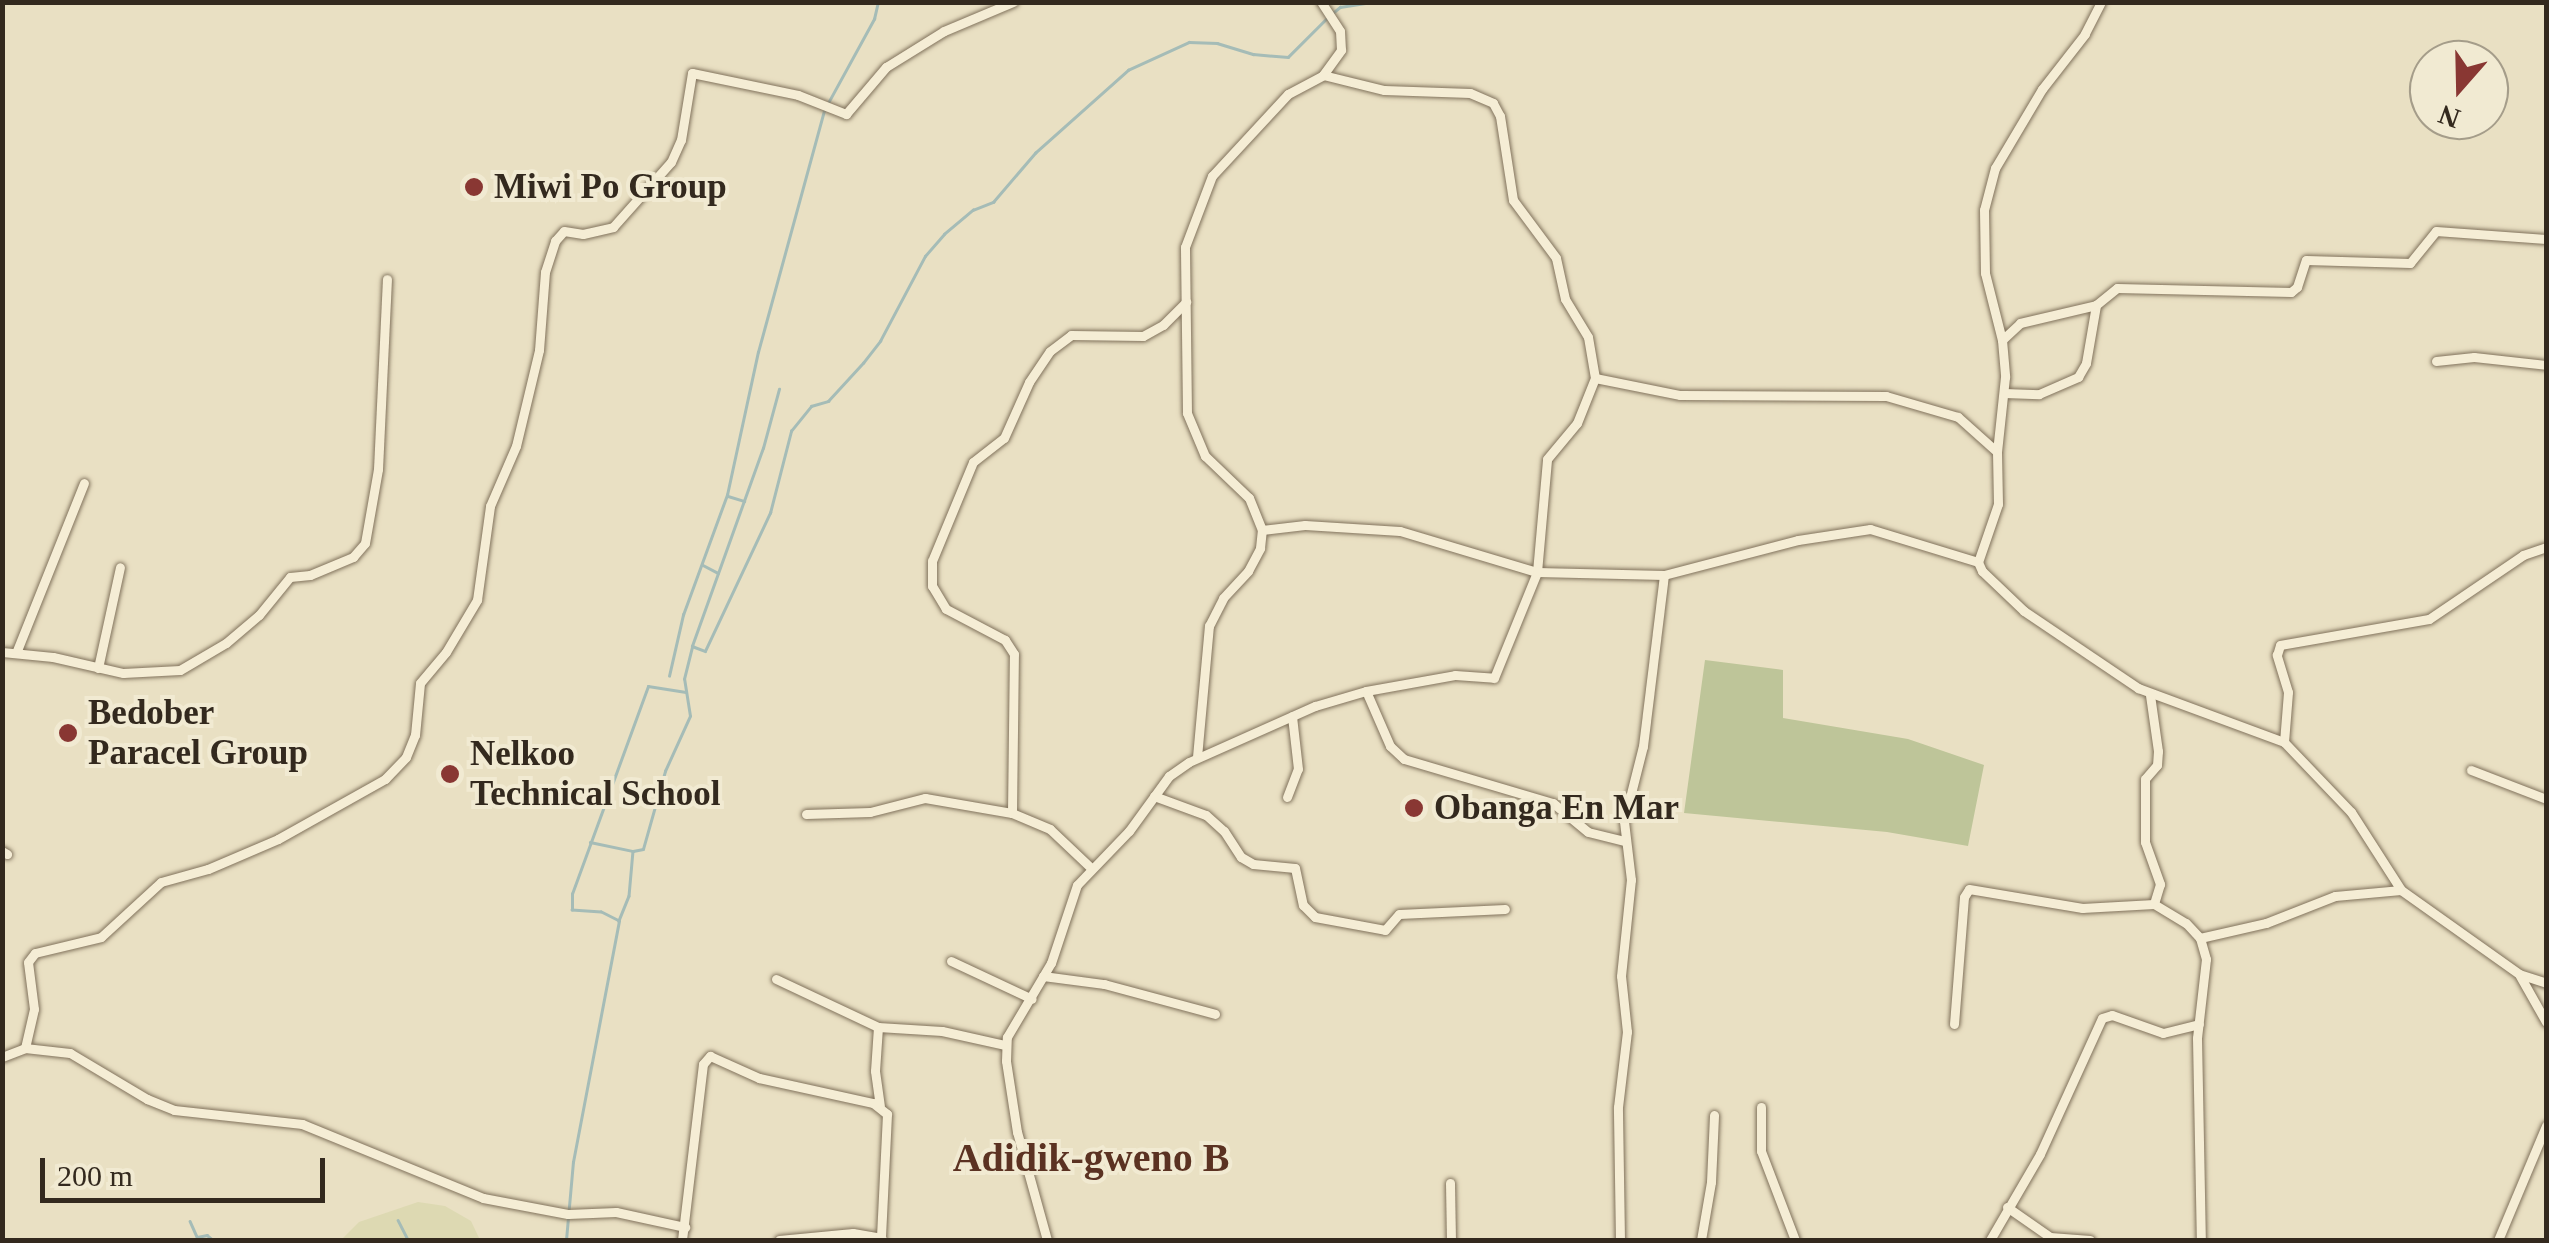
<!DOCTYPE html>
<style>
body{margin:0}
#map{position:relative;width:2549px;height:1243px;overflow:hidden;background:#e9e0c3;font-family:Georgia,serif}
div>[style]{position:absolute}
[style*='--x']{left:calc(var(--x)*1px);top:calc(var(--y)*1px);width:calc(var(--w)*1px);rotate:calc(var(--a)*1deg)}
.farmland>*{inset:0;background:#ddd9b2}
.green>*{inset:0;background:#bec599}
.stream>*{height:2.5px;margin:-1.25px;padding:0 1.25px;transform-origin:1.25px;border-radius:1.25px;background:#a5bcb7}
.roads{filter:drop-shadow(0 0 2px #81725c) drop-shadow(0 0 2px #81725c)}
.minor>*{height:9px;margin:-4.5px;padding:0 4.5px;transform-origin:4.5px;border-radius:4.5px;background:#f5edd5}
.dots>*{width:28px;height:28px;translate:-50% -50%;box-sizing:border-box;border:5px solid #f1ead2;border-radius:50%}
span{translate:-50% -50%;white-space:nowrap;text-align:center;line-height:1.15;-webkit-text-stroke:8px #f1ead2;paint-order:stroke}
.poi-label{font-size:35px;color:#33291e;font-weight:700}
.left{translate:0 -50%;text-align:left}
.quarter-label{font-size:40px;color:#5b3222;font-weight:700}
.frame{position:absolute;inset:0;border:5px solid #33291e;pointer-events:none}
.north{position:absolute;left:2409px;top:40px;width:100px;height:100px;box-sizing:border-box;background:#f1ead2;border:2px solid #a59d8a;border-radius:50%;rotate:200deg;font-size:28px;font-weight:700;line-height:40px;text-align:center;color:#33291e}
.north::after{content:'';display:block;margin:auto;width:35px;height:45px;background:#893733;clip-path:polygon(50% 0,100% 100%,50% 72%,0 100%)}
.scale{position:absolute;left:40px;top:1158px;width:285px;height:45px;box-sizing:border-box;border:5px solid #33291e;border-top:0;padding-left:12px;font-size:30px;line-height:35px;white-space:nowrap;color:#33291e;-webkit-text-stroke:8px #f1ead2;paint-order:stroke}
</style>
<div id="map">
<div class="farmland">
<div style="clip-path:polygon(418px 1202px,445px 1206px,471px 1221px,480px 1240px,341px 1240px,359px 1222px)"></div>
</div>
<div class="green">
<div style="clip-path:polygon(1705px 660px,1783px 670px,1783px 718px,1908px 739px,1984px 765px,1968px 846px,1887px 832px,1684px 813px)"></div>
</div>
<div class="stream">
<div style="--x:1334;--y:12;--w:8;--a:-40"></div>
<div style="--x:1340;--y:7;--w:30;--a:-9"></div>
<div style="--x:828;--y:103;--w:96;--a:-61.3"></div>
<div style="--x:874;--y:19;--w:17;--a:-77"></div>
<div style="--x:728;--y:496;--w:17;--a:17"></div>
<div style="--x:703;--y:565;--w:17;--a:28"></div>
<div style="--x:692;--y:646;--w:14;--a:21"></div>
<div style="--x:705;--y:651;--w:153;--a:-64.8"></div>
<div style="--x:770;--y:513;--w:85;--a:-75.6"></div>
<div style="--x:791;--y:431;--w:32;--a:-51"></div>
<div style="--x:811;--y:406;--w:18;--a:-16"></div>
<div style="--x:828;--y:401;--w:52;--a:-47.4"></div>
<div style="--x:863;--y:363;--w:28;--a:-52"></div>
<div style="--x:880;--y:341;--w:96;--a:-62.1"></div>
<div style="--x:925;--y:256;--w:29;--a:-49"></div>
<div style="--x:944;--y:234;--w:38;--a:-40"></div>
<div style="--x:973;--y:210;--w:22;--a:-22"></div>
<div style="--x:993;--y:202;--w:65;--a:-49.4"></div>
<div style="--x:1035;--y:153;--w:125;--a:-41.7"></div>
<div style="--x:1128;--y:70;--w:67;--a:-24.7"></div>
<div style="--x:1189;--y:42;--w:28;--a:2"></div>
<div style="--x:1217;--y:43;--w:38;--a:17"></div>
<div style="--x:1253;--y:54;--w:35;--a:5"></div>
<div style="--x:1288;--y:57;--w:57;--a:-45"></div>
<div style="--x:669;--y:676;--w:63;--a:-77.1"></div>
<div style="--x:683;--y:615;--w:128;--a:-69.9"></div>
<div style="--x:727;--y:495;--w:146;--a:-77.8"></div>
<div style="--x:758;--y:352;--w:250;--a:-74.7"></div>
<div style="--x:590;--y:842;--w:44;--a:11.8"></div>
<div style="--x:633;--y:851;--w:45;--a:95.1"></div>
<div style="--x:629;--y:896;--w:27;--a:112"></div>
<div style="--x:633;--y:851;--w:10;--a:-11"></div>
<div style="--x:643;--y:849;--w:81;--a:-74.2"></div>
<div style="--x:665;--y:771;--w:60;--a:-65.6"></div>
<div style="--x:690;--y:716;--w:37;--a:-99"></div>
<div style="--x:684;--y:679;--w:34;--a:-76"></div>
<div style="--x:692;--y:646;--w:210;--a:-70.3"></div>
<div style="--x:763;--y:448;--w:61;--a:-74.8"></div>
<div style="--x:398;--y:1220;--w:22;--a:63"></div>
<div style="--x:190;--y:1221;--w:17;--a:66"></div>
<div style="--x:197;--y:1237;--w:10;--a:-11"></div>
<div style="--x:207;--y:1235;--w:8;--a:40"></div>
<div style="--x:411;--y:1240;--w:24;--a:0"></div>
<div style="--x:566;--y:1240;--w:78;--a:-84.9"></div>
<div style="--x:573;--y:1162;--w:245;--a:-79.2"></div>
<div style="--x:619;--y:921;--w:20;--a:-153"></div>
<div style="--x:601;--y:912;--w:29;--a:-176"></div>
<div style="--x:572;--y:910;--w:16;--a:-90"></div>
<div style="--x:572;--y:894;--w:221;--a:-69.9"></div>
<div style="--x:648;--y:686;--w:38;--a:9"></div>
</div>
<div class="roads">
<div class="minor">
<div style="--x:2101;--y:2;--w:36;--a:117"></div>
<div style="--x:2085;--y:34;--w:70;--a:128"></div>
<div style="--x:2042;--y:89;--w:92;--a:120.7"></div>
<div style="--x:1995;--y:168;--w:43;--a:104.7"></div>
<div style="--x:1984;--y:210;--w:63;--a:89.1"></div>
<div style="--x:1985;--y:273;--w:69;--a:75.8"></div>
<div style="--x:2002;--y:340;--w:37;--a:85"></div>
<div style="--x:2005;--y:377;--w:75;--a:96.1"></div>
<div style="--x:1997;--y:452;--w:52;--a:88.9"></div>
<div style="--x:1998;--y:504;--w:61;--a:109"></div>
<div style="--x:1978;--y:562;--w:10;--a:66"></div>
<div style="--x:1982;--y:571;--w:58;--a:43.6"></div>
<div style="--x:2024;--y:611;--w:138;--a:34"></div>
<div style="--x:2138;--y:688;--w:156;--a:20.3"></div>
<div style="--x:2284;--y:742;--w:97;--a:46.3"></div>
<div style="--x:2351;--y:812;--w:93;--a:57.3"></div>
<div style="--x:2401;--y:890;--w:145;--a:35.4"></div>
<div style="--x:2519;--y:974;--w:28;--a:18"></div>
<div style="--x:1323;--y:75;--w:63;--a:13.8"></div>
<div style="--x:1384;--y:90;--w:86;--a:2"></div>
<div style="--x:1470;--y:93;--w:25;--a:23"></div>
<div style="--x:1493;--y:103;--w:15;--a:62"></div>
<div style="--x:1500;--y:116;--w:85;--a:81.2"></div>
<div style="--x:1513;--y:200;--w:72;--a:53.4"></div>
<div style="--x:1556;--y:258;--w:42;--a:77.6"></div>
<div style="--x:1565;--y:299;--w:44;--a:58.8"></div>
<div style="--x:1588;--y:337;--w:42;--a:80.3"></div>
<div style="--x:2002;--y:340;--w:25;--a:-43"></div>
<div style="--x:2020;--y:323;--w:78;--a:-13.3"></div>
<div style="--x:2096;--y:305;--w:27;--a:-39"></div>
<div style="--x:2117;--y:288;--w:174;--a:1.3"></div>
<div style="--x:2291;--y:292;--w:8;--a:-40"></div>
<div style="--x:2297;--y:287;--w:28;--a:-72"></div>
<div style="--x:2306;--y:260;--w:104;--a:1.7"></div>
<div style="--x:2410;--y:263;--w:41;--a:-50.9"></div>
<div style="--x:2436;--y:231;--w:110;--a:4.2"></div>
<div style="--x:2436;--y:361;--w:38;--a:-6"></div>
<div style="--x:2474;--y:357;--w:72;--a:6.3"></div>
<div style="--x:2004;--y:393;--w:35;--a:2"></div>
<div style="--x:2039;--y:394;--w:43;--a:-23.6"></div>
<div style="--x:2078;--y:377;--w:16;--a:-60"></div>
<div style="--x:2086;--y:363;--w:59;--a:-80.2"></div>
<div style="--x:1262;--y:530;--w:43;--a:-6.6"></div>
<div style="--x:1305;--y:525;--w:95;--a:3.6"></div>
<div style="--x:1400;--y:531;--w:143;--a:16.7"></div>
<div style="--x:1537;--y:572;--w:113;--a:-84.9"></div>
<div style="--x:1547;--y:459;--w:47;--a:-50.2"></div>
<div style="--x:1577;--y:423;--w:48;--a:-68.2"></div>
<div style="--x:1595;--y:378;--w:87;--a:11.3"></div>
<div style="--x:1680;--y:395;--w:206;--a:0.3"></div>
<div style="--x:1886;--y:396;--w:75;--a:16.3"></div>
<div style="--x:1958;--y:417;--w:51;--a:41.8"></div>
<div style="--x:2;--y:652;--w:51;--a:5.6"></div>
<div style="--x:53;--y:657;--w:72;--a:12.9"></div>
<div style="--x:123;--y:673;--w:57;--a:-3"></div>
<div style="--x:180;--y:670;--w:53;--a:-30.4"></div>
<div style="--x:226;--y:643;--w:43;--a:-40.3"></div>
<div style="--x:259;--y:615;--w:49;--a:-50.8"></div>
<div style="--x:290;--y:577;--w:20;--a:-6"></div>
<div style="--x:310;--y:575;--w:47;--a:-22.7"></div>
<div style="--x:353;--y:557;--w:18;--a:-49"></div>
<div style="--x:365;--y:543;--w:75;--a:-80"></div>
<div style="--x:378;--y:469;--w:190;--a:-87.3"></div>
<div style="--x:16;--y:653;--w:183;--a:-68.2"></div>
<div style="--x:98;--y:668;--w:103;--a:-77.7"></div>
<div style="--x:1366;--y:691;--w:60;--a:66.4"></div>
<div style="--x:1390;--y:746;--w:19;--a:43"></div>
<div style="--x:1404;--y:759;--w:155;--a:16.5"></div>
<div style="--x:1553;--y:803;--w:45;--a:39.6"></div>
<div style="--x:1588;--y:832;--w:38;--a:14"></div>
<div style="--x:2150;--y:695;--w:57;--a:81.9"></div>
<div style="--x:2158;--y:751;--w:14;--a:94"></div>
<div style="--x:2157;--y:765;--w:18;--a:131"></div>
<div style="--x:2145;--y:779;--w:63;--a:90"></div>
<div style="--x:2145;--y:842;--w:45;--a:70.3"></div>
<div style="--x:2160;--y:884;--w:21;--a:107"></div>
<div style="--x:2284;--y:742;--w:50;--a:-85.4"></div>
<div style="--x:2288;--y:692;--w:39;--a:-107"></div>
<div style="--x:2277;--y:655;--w:10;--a:-73"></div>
<div style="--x:2280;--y:645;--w:151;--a:-9.9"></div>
<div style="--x:2429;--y:619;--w:114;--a:-34.2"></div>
<div style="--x:2523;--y:555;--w:24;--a:-19"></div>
<div style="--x:1197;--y:757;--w:132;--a:-84.8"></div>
<div style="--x:1209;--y:626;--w:31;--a:-63"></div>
<div style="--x:1223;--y:598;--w:37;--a:-47"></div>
<div style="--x:1248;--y:571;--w:26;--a:-62"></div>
<div style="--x:1260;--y:548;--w:18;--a:-84"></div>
<div style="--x:1262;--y:530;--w:35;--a:-112"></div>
<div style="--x:1249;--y:498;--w:61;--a:-136.3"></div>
<div style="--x:1205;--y:456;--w:47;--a:-112.7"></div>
<div style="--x:1187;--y:413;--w:166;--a:-90.7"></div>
<div style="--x:1185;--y:247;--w:76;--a:-69.2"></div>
<div style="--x:1212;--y:176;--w:112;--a:-47.2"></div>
<div style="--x:1288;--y:94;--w:40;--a:-28"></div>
<div style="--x:1323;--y:75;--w:31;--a:-54"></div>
<div style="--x:1341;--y:50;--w:19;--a:-93"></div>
<div style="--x:1340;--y:31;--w:35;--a:-123"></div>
<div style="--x:2471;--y:770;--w:80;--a:21.1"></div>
<div style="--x:1154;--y:796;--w:55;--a:20.1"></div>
<div style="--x:1206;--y:815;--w:24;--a:42"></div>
<div style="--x:1224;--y:831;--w:31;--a:57"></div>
<div style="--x:1241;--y:857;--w:14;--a:30"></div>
<div style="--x:1253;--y:864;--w:42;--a:5.4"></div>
<div style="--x:1295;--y:868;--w:38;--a:78"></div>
<div style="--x:1303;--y:905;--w:17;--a:45"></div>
<div style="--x:1315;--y:917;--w:71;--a:10.5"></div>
<div style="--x:1385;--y:930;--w:21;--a:-49"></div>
<div style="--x:1399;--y:914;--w:106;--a:-2.7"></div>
<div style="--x:1287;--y:797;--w:30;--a:-69"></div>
<div style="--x:1298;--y:769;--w:53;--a:-96.5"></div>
<div style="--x:806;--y:814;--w:64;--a:-1.8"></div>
<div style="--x:870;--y:812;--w:57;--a:-14.3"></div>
<div style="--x:925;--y:798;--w:88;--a:9.8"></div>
<div style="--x:2;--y:851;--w:6;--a:31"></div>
<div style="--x:1090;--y:867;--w:55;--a:-136.5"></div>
<div style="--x:1050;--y:829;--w:41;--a:-157.2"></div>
<div style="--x:1012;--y:813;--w:159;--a:-89.3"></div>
<div style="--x:1014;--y:654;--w:17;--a:-123"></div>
<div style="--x:1005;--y:640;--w:67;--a:-152.3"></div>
<div style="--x:946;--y:609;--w:27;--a:-121"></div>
<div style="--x:932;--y:586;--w:25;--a:-90"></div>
<div style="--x:932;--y:561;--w:107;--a:-67.5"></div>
<div style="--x:973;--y:462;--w:39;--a:-38"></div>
<div style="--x:1004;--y:438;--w:61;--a:-65.9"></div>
<div style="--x:1029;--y:382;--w:37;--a:-56"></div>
<div style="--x:1050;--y:351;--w:26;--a:-37"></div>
<div style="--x:1071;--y:335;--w:72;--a:0.8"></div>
<div style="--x:1143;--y:336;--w:23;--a:-29"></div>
<div style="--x:1163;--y:325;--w:33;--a:-45"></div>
<div style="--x:2200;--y:938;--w:68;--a:-12.8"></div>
<div style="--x:2266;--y:923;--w:74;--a:-21.4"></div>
<div style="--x:2335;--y:896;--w:66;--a:-5.2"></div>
<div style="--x:951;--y:961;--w:89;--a:25.1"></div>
<div style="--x:1043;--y:976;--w:62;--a:7.5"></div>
<div style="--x:1104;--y:984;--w:115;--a:15.1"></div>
<div style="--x:2520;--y:976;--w:53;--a:60.5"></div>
<div style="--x:776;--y:979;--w:113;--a:25.2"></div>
<div style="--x:878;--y:1027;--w:64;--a:3.6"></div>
<div style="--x:942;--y:1031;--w:65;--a:12.5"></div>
<div style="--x:1954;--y:1024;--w:127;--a:-85.5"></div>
<div style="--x:1964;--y:897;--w:9;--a:-58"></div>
<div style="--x:1969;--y:889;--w:115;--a:9.5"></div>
<div style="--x:2082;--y:908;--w:72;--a:-3.2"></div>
<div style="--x:2154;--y:904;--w:37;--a:31"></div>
<div style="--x:2186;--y:923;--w:21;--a:47"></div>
<div style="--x:2200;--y:938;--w:22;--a:74"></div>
<div style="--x:2206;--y:959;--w:80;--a:96.5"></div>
<div style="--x:2197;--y:1038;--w:202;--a:88.9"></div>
<div style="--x:878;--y:1027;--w:44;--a:93.9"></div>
<div style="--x:875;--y:1071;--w:35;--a:82"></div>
<div style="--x:25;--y:1048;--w:40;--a:-77"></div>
<div style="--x:34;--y:1009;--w:47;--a:-97.3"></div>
<div style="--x:28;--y:962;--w:11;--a:-52"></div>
<div style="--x:35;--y:953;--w:68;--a:-13.6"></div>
<div style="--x:101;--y:937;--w:81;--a:-42.5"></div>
<div style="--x:161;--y:882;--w:49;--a:-15.5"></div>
<div style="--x:208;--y:869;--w:76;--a:-23.2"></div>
<div style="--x:278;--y:839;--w:123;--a:-29.3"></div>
<div style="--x:385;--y:779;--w:30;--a:-46"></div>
<div style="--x:406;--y:757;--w:24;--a:-68"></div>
<div style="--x:415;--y:735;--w:52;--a:-84.5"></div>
<div style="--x:420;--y:683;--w:40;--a:-50"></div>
<div style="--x:446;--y:652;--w:61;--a:-59.2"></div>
<div style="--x:477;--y:600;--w:95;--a:-82.1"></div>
<div style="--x:490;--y:506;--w:65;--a:-66.6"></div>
<div style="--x:516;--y:446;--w:99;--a:-76.5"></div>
<div style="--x:539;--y:350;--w:78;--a:-85.6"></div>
<div style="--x:545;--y:272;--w:33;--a:-72"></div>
<div style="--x:555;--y:241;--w:13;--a:-48"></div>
<div style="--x:564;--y:231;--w:19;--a:9"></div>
<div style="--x:583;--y:234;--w:31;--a:-13"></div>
<div style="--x:613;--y:227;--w:87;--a:-48.3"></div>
<div style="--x:671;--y:162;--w:24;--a:-66"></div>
<div style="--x:681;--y:140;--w:68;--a:-80.7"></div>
<div style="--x:692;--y:73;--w:108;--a:11.7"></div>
<div style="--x:798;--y:95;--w:52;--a:21.6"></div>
<div style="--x:846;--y:114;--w:62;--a:-49.6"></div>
<div style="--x:886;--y:67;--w:68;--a:-31.8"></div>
<div style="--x:944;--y:31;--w:75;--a:-22.8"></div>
<div style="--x:2;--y:1057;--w:25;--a:-21"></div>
<div style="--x:25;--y:1048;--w:45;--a:6.3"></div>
<div style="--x:70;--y:1053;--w:90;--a:30.9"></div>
<div style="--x:147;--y:1099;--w:29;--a:22"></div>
<div style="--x:174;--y:1110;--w:129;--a:6.2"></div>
<div style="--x:302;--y:1124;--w:196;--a:22.2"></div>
<div style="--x:483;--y:1198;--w:86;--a:10.7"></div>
<div style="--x:568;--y:1214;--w:48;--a:-2.4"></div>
<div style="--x:616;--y:1212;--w:71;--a:12.3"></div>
<div style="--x:1761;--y:1107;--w:44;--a:90"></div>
<div style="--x:1761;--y:1151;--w:95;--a:69.1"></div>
<div style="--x:1450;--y:1183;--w:57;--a:89"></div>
<div style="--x:2007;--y:1207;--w:52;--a:34.9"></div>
<div style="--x:2050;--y:1237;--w:40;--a:4.3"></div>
<div style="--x:682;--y:1240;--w:177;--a:-83.2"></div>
<div style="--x:703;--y:1064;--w:11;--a:-49"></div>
<div style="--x:710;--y:1056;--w:54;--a:24.2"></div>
<div style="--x:759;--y:1078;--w:117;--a:12.4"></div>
<div style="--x:873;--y:1103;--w:18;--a:38"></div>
<div style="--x:887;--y:1114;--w:121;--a:92.8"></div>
<div style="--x:779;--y:1240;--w:74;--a:-5.4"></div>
<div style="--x:853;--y:1233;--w:29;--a:10"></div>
<div style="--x:1047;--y:1240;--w:112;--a:-105.5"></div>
<div style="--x:1017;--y:1132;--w:72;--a:-98.8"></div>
<div style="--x:1006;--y:1061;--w:24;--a:-88"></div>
<div style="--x:1007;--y:1037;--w:86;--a:-59.3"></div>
<div style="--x:1051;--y:963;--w:82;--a:-71.6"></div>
<div style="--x:1077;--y:885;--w:75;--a:-46.1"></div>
<div style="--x:1129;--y:831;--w:68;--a:-54"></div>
<div style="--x:1169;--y:776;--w:24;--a:-35"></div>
<div style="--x:1189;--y:762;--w:138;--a:-24"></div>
<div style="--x:1315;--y:706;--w:53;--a:-16.4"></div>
<div style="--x:1366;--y:691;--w:90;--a:-10.2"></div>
<div style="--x:1455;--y:675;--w:39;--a:4"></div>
<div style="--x:1494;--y:678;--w:114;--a:-67.9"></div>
<div style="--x:1537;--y:572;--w:127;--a:1.4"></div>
<div style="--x:1664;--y:575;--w:138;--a:-14.6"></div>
<div style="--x:1798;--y:540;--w:73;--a:-8.7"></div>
<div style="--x:1870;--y:529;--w:113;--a:17"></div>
<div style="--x:1620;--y:1240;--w:133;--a:-90.9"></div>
<div style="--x:1618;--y:1107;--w:76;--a:-83.2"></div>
<div style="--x:1627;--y:1032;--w:56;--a:-96.1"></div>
<div style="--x:1621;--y:976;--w:97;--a:-84.1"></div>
<div style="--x:1631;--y:880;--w:59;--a:-96.8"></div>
<div style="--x:1624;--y:821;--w:77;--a:-75.8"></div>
<div style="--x:1643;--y:746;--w:172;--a:-83"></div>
<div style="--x:1701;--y:1240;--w:59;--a:-80.2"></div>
<div style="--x:1711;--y:1182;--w:67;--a:-87.4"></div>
<div style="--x:1990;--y:1240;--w:99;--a:-59.8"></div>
<div style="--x:2040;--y:1154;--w:149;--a:-65.5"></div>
<div style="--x:2102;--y:1018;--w:10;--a:-17"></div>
<div style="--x:2112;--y:1015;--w:54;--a:19.4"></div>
<div style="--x:2163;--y:1033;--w:37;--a:-14"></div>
<div style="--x:2498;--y:1240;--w:124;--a:-67.2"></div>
</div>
</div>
<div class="dots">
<div style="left:474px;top:187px;background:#893733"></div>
<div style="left:68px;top:733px;background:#893733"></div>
<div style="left:450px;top:774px;background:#893733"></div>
<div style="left:1414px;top:808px;background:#893733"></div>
</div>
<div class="poi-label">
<span class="left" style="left:494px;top:187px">Miwi Po Group</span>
<span class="left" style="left:88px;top:733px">Bedober<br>Paracel Group</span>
<span class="left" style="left:470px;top:774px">Nelkoo<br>Technical School</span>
<span class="left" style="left:1434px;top:808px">Obanga En Mar</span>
</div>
<div class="quarter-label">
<span style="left:1091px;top:1158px">Adidik-gweno B</span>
</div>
<div class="frame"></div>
<div class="north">N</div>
<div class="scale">200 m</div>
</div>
